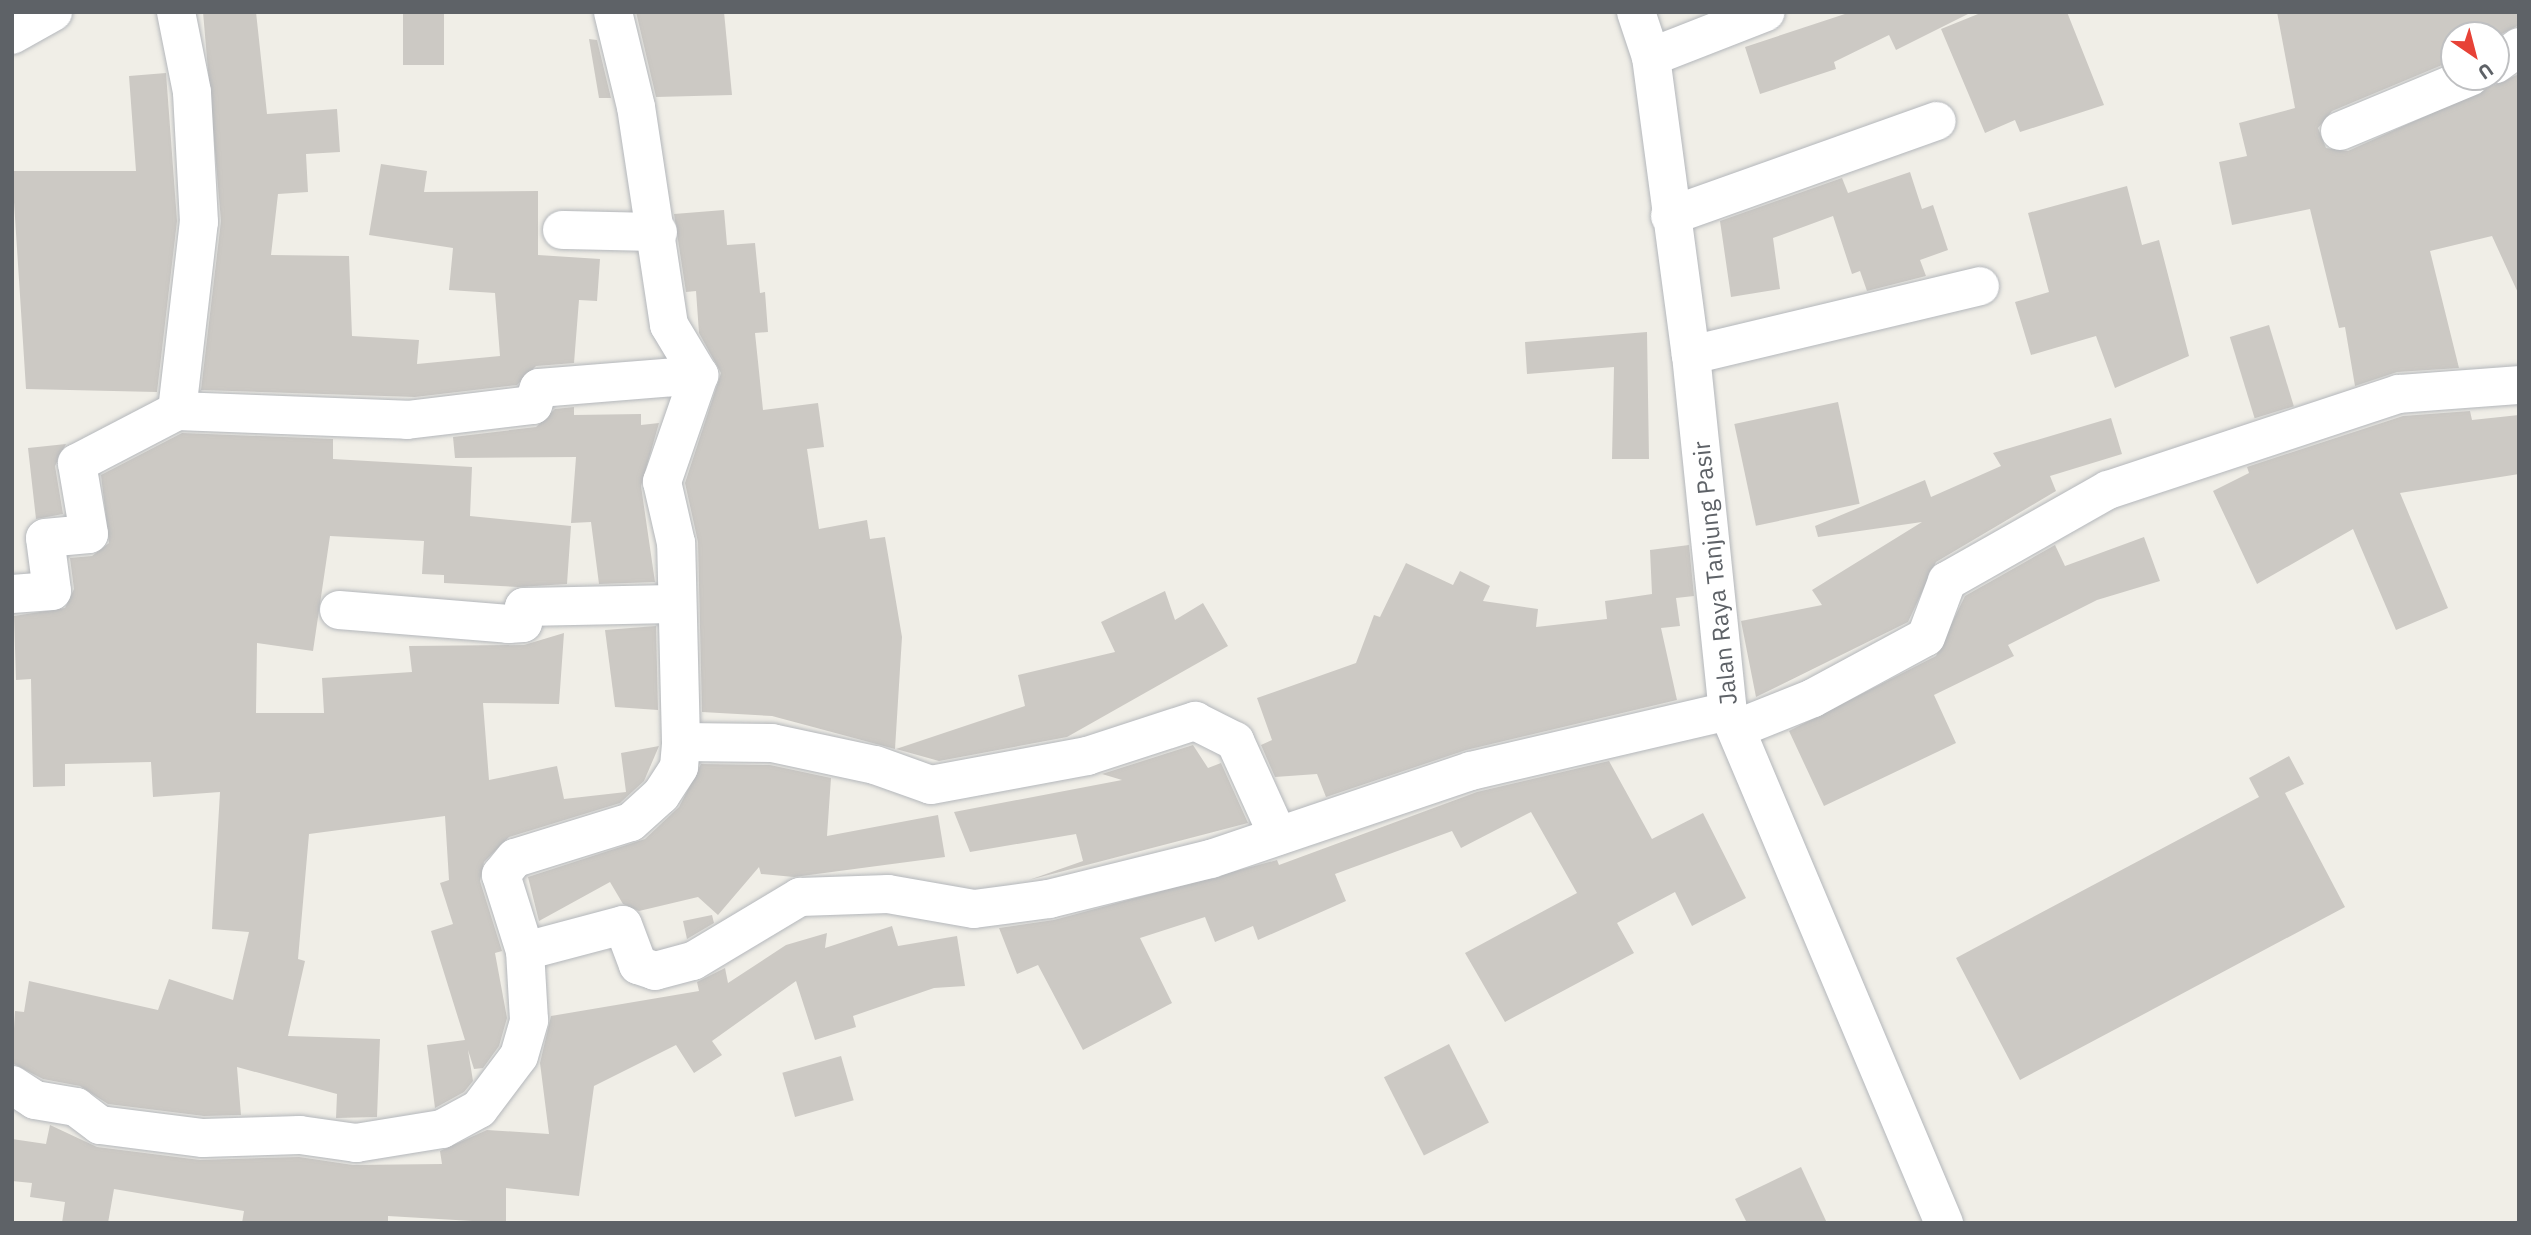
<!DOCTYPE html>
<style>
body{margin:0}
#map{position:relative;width:2531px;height:1235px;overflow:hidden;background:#f0eee7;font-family:"IBM Plex Sans",sans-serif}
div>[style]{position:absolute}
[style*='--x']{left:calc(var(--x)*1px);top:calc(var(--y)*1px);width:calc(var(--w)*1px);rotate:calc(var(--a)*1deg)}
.building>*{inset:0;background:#ccc9c4;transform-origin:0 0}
.roads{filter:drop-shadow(0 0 2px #b4b7bb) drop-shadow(0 0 2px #b4b7bb)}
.minor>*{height:38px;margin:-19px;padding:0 19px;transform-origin:19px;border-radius:19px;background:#fff}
span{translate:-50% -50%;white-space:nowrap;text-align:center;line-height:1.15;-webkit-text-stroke:5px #fff;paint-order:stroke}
.street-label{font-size:24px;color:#5e6267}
.frame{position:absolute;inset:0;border:14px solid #5e6267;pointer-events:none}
.north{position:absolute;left:2440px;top:21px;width:70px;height:70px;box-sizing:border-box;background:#fff;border:2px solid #bfc0c2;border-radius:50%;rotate:145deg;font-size:19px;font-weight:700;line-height:28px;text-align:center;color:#5e6267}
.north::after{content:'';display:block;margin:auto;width:24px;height:32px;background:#e74237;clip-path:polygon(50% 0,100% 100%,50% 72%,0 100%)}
</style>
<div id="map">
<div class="building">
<div style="clip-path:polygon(203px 12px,256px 12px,267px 114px,337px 109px,340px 152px,306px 154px,308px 192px,278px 194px,271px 255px,349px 256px,352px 336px,419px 340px,417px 364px,500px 356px,495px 293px,449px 290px,453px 248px,369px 235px,381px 164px,427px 171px,424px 192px,538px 191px,538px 255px,600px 259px,597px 301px,579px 300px,574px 363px,536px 366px,517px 385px,415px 397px,201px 390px,221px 221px)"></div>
<div style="left:403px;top:12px;width:41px;height:53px"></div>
<div style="clip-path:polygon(636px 12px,724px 12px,732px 95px,656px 97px)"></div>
<div style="clip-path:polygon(1851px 12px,1972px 12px,1896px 50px,1889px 35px,1834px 62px,1836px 69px,1760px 94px,1745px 47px)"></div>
<div style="clip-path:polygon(1983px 12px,2067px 12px,2104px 105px,2020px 132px,2015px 120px,1985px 133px,1941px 29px)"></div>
<div style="clip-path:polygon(2277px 12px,2519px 12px,2519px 25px,2496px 37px,2454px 35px,2454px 60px,2332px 111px,2318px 128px,2326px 148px,2348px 151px,2519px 74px,2519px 295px,2492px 236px,2430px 251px,2459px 368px,2397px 372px,2355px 386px,2345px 327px,2339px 328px,2310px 209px,2232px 225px,2219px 162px,2247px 156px,2239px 123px,2295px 108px)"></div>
<div style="clip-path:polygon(589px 39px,597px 40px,611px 98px,599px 98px)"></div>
<div style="clip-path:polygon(166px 73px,177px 221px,157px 392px,26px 389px,12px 171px,136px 171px,129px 76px)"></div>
<div style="clip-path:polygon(1910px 172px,1922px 209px,1933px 205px,1948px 250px,1920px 260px,1926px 276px,1867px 291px,1860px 271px,1852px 274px,1833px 216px,1773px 238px,1780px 289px,1731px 297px,1720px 221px,1842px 178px,1848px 193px)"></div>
<div style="clip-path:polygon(2127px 186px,2142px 245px,2159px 240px,2189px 356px,2115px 388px,2096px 336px,2031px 355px,2015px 302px,2049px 292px,2028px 213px)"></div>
<div style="clip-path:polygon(724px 210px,727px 245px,755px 243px,760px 293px,765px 292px,768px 332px,755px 333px,763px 410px,818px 403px,824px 447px,807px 449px,819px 529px,867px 520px,870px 539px,885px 537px,902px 637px,895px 749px,772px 716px,702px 712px,698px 542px,685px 483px,721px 373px,699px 333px,696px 291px,686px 292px,674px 214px)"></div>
<div style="left:2269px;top:325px;width:85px;height:41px;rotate:73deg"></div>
<div style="clip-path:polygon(1647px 332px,1649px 459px,1612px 459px,1614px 367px,1527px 374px,1525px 342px)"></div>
<div style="left:1838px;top:402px;width:104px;height:106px;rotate:78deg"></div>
<div style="clip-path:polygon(574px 407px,574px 415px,641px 414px,641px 425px,659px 423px,641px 486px,655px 582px,599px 584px,591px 522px,571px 523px,576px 457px,455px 458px,453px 437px,536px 427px,555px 409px)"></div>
<div style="clip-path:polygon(2470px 411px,2472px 420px,2519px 415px,2519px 474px,2400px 493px,2448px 608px,2396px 630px,2353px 529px,2257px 584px,2213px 491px,2249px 473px,2247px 467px,2403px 416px)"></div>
<div style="clip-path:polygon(2111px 418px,2122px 454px,2050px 476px,2056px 491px,1936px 562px,1908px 622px,1756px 697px,1741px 621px,1822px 605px,1812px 590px,1922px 522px,1818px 537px,1815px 526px,1925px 480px,1931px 497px,2001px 466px,1993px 453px)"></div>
<div style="clip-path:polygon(182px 433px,333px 439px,333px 459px,472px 467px,470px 516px,571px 526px,567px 584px,518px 587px,444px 583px,444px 575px,422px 574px,424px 541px,330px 536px,313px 651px,257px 643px,256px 713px,324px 713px,322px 678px,412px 672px,409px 646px,524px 645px,564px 633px,559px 704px,483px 703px,489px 780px,557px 766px,564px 799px,626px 792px,621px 753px,659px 746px,644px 781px,620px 803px,509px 837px,484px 862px,480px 881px,502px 951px,495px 953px,507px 1018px,499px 1046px,483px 1068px,474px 1069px,468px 1050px,473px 1081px,464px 1092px,435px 1108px,427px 1045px,465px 1040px,431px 931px,453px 924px,440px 883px,449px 880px,445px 816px,309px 834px,298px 959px,305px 961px,288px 1036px,380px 1039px,377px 1117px,336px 1118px,337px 1094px,237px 1067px,241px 1115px,204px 1116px,108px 1104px,80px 1086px,43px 1079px,12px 1063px,15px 1011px,24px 1012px,29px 981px,158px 1010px,169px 979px,233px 1000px,249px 932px,212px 929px,220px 792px,153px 797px,151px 762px,65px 764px,65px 786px,33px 787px,31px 679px,16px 680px,14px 616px,65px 608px,74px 589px,70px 558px,92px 556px,109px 543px,101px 475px)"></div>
<div style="clip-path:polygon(66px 444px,55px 466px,63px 514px,36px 519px,28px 448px)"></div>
<div style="clip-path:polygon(2144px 537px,2160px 581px,2097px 600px,2008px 645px,2014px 656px,1934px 695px,1956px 743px,1824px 806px,1789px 731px,1936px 656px,1965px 596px,2055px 545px,2065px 566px)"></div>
<div style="clip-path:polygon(1689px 545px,1694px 596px,1676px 598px,1680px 626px,1661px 628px,1677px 700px,1466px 750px,1326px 797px,1317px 774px,1275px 777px,1261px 745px,1272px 740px,1257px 698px,1356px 663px,1374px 615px,1380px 617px,1406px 563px,1453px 585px,1460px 571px,1490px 586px,1483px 601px,1538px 609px,1536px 627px,1607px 619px,1605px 601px,1652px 594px,1650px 550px)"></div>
<div style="clip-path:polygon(1165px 591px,1175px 620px,1203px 603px,1228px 646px,1067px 737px,939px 761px,896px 749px,1025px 706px,1018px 675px,1115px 652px,1101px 622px)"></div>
<div style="clip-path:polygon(656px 626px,658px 710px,615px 707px,605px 630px)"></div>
<div style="clip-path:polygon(1193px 745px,1208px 768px,1221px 763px,1248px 823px,1029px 880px,1083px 861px,1076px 834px,970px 852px,954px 812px,1122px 780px,1102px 774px)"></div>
<div style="clip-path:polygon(2289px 756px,2304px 784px,2285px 793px,2345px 907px,2020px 1080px,1956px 958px,2259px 797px,2249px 778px)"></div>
<div style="clip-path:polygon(1609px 761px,1652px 839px,1703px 813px,1746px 898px,1692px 926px,1675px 892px,1617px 923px,1634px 953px,1505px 1022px,1465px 953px,1577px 893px,1531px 812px,1461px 848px,1452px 831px,1335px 874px,1346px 901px,1258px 940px,1253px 926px,1215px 942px,1205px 917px,1140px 938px,1172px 1003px,1083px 1050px,1038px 965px,1017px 974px,999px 928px,1054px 920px,1277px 860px,1279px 865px,1477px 792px)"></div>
<div style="clip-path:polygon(701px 764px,770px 765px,831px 778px,827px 836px,938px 815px,945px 857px,794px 877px,761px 874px,759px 867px,718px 915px,698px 897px,639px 911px,623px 904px,610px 882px,539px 921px,528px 877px,645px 839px,679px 807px)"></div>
<div style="clip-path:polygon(712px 915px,714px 923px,687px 939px,683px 921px)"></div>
<div style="clip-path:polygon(892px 926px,898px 946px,957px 936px,965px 986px,934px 988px,853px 1016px,856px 1027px,815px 1040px,796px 981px,712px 1041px,722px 1055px,694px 1073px,676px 1045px,594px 1086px,579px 1196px,506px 1188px,506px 1223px,388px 1216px,388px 1223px,242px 1223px,244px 1211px,114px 1189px,108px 1223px,62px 1223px,65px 1202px,30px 1197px,32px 1183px,12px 1181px,12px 1139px,46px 1144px,50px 1125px,97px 1147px,200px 1160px,299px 1157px,353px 1165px,442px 1164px,440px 1151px,487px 1130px,549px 1134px,540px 1063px,551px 1016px,699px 991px,697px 982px,725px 968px,728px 983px,786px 945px,827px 933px,825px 948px)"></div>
<div style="left:1449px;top:1044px;width:88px;height:73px;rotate:63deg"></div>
<div style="left:841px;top:1056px;width:46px;height:61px;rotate:74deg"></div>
<div style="clip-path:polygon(1801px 1167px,1827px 1223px,1747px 1223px,1735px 1199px)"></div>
</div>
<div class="roads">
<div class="minor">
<div style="--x:1636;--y:12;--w:47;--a:71.6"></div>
<div style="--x:1651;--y:57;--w:301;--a:82.4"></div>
<div style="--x:1691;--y:355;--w:358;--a:84.1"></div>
<div style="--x:1728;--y:711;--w:556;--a:67.13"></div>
<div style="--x:12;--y:35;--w:47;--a:-29.3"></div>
<div style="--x:1651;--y:57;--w:123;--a:-21.4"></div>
<div style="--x:2496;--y:64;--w:29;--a:-36"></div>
<div style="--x:2340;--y:131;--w:141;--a:-22.6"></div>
<div style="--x:1670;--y:216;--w:283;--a:-19.6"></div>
<div style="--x:562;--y:230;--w:96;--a:1.2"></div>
<div style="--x:1691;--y:355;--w:297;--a:-13.4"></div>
<div style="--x:177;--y:411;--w:230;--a:2.2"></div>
<div style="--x:407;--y:420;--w:127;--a:-6.8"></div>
<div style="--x:533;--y:405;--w:18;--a:-71"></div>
<div style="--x:539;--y:388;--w:161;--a:-4.6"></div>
<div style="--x:12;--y:594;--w:40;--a:-4.3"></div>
<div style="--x:52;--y:591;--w:53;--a:-97.5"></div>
<div style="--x:45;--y:538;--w:44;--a:-5.2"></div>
<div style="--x:89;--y:534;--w:72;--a:-99.6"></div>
<div style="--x:77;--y:463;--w:113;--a:-27.5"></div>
<div style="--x:177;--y:411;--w:190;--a:-83.4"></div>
<div style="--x:199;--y:222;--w:130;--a:-93.1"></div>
<div style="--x:192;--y:92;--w:82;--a:-101.3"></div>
<div style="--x:339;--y:610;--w:170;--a:4.7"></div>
<div style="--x:508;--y:624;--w:15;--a:-4"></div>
<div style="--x:523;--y:623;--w:16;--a:-86"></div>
<div style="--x:524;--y:607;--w:149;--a:-1.2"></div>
<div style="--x:1736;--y:729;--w:83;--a:-21.9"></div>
<div style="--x:1813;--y:698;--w:128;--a:-28.4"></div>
<div style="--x:1926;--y:637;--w:60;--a:-69.4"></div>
<div style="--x:1947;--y:581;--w:185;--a:-29.5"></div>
<div style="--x:2108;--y:490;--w:306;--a:-18.3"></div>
<div style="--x:2399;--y:394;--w:120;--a:-4.3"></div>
<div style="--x:681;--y:742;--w:91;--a:0.6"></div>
<div style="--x:772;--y:743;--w:105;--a:12.1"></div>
<div style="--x:875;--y:765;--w:59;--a:19.7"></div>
<div style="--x:931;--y:785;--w:159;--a:-10.5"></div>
<div style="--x:1087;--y:756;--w:114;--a:-18"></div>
<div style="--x:1195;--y:721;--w:45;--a:26.6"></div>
<div style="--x:1235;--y:741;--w:104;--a:65.6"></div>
<div style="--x:525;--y:951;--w:101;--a:-14.9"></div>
<div style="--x:623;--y:925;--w:43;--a:69.4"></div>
<div style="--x:638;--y:965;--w:18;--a:19"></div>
<div style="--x:655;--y:971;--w:39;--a:-15"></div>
<div style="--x:693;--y:961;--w:125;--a:-30.9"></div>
<div style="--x:800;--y:897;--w:88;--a:-2"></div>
<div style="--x:888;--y:894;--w:87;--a:9.9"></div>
<div style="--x:974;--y:909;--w:76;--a:-7.6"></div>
<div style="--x:1049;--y:899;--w:167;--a:-13.9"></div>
<div style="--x:1211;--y:859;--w:274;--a:-18.7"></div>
<div style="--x:1471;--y:771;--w:264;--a:-13.1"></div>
<div style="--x:12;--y:1085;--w:27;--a:33"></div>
<div style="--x:35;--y:1100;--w:42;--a:9.7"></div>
<div style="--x:76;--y:1107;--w:30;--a:37"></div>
<div style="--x:100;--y:1125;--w:104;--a:7.2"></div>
<div style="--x:203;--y:1138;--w:97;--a:-1.8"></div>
<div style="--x:300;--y:1135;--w:57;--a:8.1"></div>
<div style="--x:356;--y:1143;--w:87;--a:-9.2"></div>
<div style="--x:442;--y:1129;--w:42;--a:-28.4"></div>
<div style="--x:479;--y:1109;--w:66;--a:-53"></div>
<div style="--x:519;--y:1056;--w:37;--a:-74"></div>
<div style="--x:529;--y:1020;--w:69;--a:-93.3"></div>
<div style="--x:525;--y:951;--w:80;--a:-107.5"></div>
<div style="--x:501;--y:875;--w:22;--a:-51"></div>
<div style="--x:515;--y:858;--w:121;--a:-17.2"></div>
<div style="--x:631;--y:822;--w:40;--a:-42"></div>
<div style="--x:661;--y:795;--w:33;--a:-57"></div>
<div style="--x:679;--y:767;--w:25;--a:-85"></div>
<div style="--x:681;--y:742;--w:199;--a:-91.4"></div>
<div style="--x:676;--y:543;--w:63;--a:-102.9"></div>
<div style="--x:662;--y:482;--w:113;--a:-70.9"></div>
<div style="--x:699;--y:375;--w:58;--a:-121"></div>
<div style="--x:669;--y:325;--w:220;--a:-98.6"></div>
<div style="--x:636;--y:107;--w:98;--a:-103.6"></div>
</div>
</div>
<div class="street-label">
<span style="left:1715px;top:573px;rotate:-96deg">Jalan Raya Tanjung Pasir</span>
</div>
<div class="frame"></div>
<div class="north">U</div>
</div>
